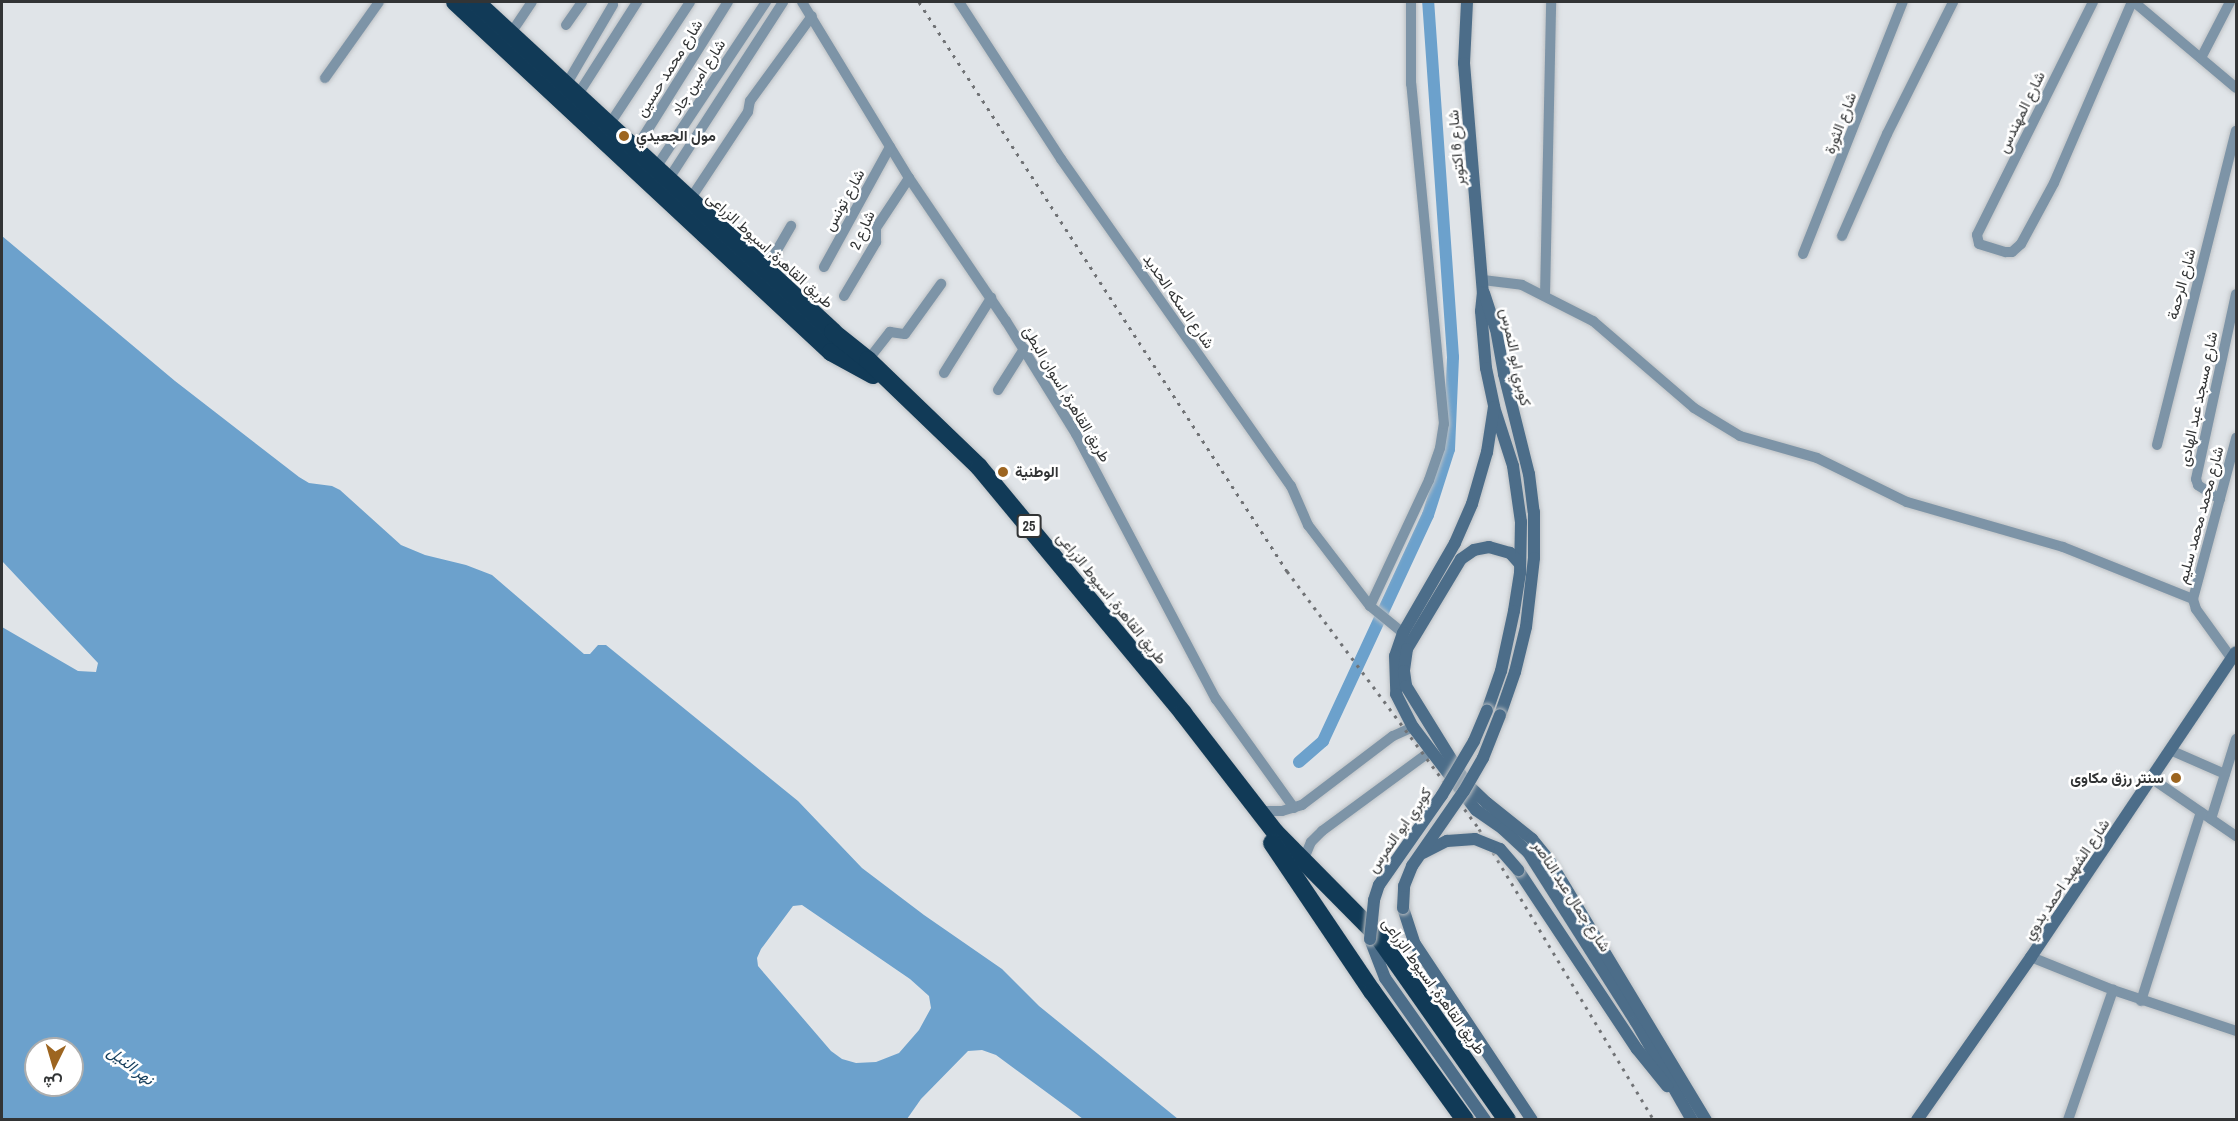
<!DOCTYPE html>
<meta charset="utf-8">
<style>
body{margin:0}
#map{position:relative;width:2238px;height:1121px;overflow:hidden;background:#e0e4e8;font-family:"Archivo Narrow",Vazirmatn,sans-serif}
div>[style]{position:absolute}
[style*='--x']{left:calc(var(--x)*1px);top:calc(var(--y)*1px);width:calc(var(--w)*1px);rotate:calc(var(--a)*1deg)}
.water>*{inset:0;background:#6ca1cc}
.canal>*{height:12px;margin:-6px;padding:0 6px;transform-origin:6px;border-radius:6px;background:#6ca1cc}
.roads{filter:drop-shadow(0 0 2px #bdc1c4) drop-shadow(0 0 2px #bdc1c4)}
.street>*{height:10px;margin:-5px;padding:0 5px;transform-origin:5px;border-radius:5px;background:#7d94a7}
.secondary>*{height:12px;margin:-6px;padding:0 6px;transform-origin:6px;border-radius:6px;background:#4c6d89}
.highway>*{height:18px;margin:-9px;padding:0 9px;transform-origin:9px;border-radius:9px;background:#113a57}
.rail>*{height:3px;margin-top:-1.5px;transform-origin:0;background:repeating-linear-gradient(90deg,#707275 0 3px,transparent 0 9px)}
.bridges{filter:drop-shadow(0 0 2px #bdc1c4) drop-shadow(0 0 2px #bdc1c4)}
.secondary-bridge>*{height:12px;margin:-6px;padding:0 6px;transform-origin:6px;border-radius:6px;background:#4c6d89}
.dots>*{width:16px;height:16px;translate:-50% -50%;box-sizing:border-box;border:3px solid #fff;border-radius:50%}
span{translate:-50% -50%;white-space:nowrap;text-align:center;line-height:1.15;-webkit-text-stroke:5px #fff;paint-order:stroke}
.shield-label span{padding:2px 4px;background:#fff;border:2px solid;border-radius:4px;-webkit-text-stroke-width:0}
.shield-label{font-size:14px;color:#323435;font-weight:700}
.street-label{font-size:15px;color:#323435}
.poi-label{font-size:15px;color:#323435;font-weight:700}
.left{translate:0 -50%;text-align:left}
.right{translate:-100% -50%;text-align:right}
.water-label{font-size:16px;color:#143d5b;font-style:italic}
.frame{position:absolute;inset:0;border:3px solid #323435;pointer-events:none}
.north{position:absolute;left:24px;top:1037px;width:60px;height:60px;box-sizing:border-box;background:#fff;border:2px solid #adaeae;border-radius:50%;rotate:185deg;font-size:16px;font-weight:700;line-height:24px;text-align:center;color:#323435}
.north::after{content:'';display:block;margin:auto;width:21px;height:27px;background:#9d6520;clip-path:polygon(50% 0,100% 100%,50% 72%,0 100%)}
</style>
<div id="map">
<div class="water">
<div style="clip-path:polygon(evenodd,2px 236px,175px 381px,299px 477px,309px 483px,332px 486px,340px 490px,401px 545px,425px 555px,466px 565px,492px 575px,584px 654px,590px 654px,598px 645px,606px 645px,798px 801px,862px 868px,924px 915px,1002px 969px,1039px 1006px,1178px 1119px,1083px 1119px,996px 1055px,982px 1050px,968px 1051px,921px 1099px,907px 1119px,2px 1119px,2px 627px,78px 671px,96px 672px,98px 663px,2px 561px,2px 236px,802px 905px,910px 979px,929px 996px,931px 1008px,919px 1030px,899px 1053px,876px 1062px,856px 1063px,842px 1059px,831px 1051px,758px 966px,757px 958px,761px 949px,793px 906px,802px 905px,2px 236px,36px 1049px,72px 1049px,72px 1085px,36px 1085px,36px 1049px)"></div>
</div>
<div class="canal">
<div style="--x:1299;--y:762;--w:32;--a:-41"></div>
<div style="--x:1323;--y:741;--w:249;--a:-65.1"></div>
<div style="--x:1428;--y:515;--w:69;--a:-72.3"></div>
<div style="--x:1449;--y:449;--w:92;--a:-87.5"></div>
<div style="--x:1453;--y:357;--w:356;--a:-94"></div>
</div>
<div class="roads">
<div class="street">
<div style="--x:802;--y:2;--w:206;--a:58.7"></div>
<div style="--x:909;--y:178;--w:173;--a:55.9"></div>
<div style="--x:1006;--y:321;--w:133;--a:58.2"></div>
<div style="--x:1076;--y:434;--w:300;--a:62.2"></div>
<div style="--x:1216;--y:699;--w:134;--a:54.4"></div>
<div style="--x:959;--y:2;--w:187;--a:57"></div>
<div style="--x:1061;--y:159;--w:400;--a:54.9"></div>
<div style="--x:1291;--y:486;--w:43;--a:66.4"></div>
<div style="--x:1308;--y:525;--w:102;--a:52.6"></div>
<div style="--x:1370;--y:606;--w:43;--a:39.3"></div>
<div style="--x:2093;--y:2;--w:260;--a:116.5"></div>
<div style="--x:1977;--y:235;--w:9;--a:77"></div>
<div style="--x:1979;--y:244;--w:28;--a:17"></div>
<div style="--x:2006;--y:252;--w:6;--a:0"></div>
<div style="--x:2012;--y:252;--w:12;--a:-42"></div>
<div style="--x:2021;--y:244;--w:69;--a:-61.6"></div>
<div style="--x:2054;--y:183;--w:197;--a:-66.7"></div>
<div style="--x:2134;--y:2;--w:133;--a:40.1"></div>
<div style="--x:566;--y:25;--w:28;--a:-55"></div>
<div style="--x:511;--y:33;--w:37;--a:-56"></div>
<div style="--x:2201;--y:58;--w:63;--a:-62.6"></div>
<div style="--x:325;--y:78;--w:93;--a:-54.6"></div>
<div style="--x:566;--y:85;--w:93;--a:-59.6"></div>
<div style="--x:577;--y:96;--w:112;--a:-57.4"></div>
<div style="--x:609;--y:125;--w:147;--a:-56.6"></div>
<div style="--x:635;--y:150;--w:175;--a:-57.9"></div>
<div style="--x:655;--y:169;--w:201;--a:-56.4"></div>
<div style="--x:668;--y:180;--w:212;--a:-57.1"></div>
<div style="--x:689;--y:201;--w:107;--a:-56.5"></div>
<div style="--x:748;--y:112;--w:11;--a:-80"></div>
<div style="--x:750;--y:101;--w:105;--a:-53.9"></div>
<div style="--x:1842;--y:236;--w:111;--a:-66.2"></div>
<div style="--x:1887;--y:134;--w:148;--a:-63.4"></div>
<div style="--x:1803;--y:254;--w:271;--a:-68.4"></div>
<div style="--x:824;--y:267;--w:137;--a:-61.2"></div>
<div style="--x:766;--y:269;--w:50;--a:-59.8"></div>
<div style="--x:1483;--y:280;--w:39;--a:7"></div>
<div style="--x:1522;--y:285;--w:80;--a:26.9"></div>
<div style="--x:1593;--y:321;--w:133;--a:40.7"></div>
<div style="--x:1694;--y:408;--w:54;--a:31.3"></div>
<div style="--x:1740;--y:436;--w:80;--a:15.9"></div>
<div style="--x:1817;--y:458;--w:100;--a:26.1"></div>
<div style="--x:1907;--y:502;--w:162;--a:16.1"></div>
<div style="--x:2063;--y:547;--w:140;--a:21.8"></div>
<div style="--x:844;--y:296;--w:63;--a:-59.3"></div>
<div style="--x:876;--y:242;--w:14;--a:-90"></div>
<div style="--x:876;--y:228;--w:60;--a:-56.6"></div>
<div style="--x:1545;--y:296;--w:294;--a:-88.8"></div>
<div style="--x:868;--y:360;--w:36;--a:-52"></div>
<div style="--x:890;--y:332;--w:15;--a:8"></div>
<div style="--x:905;--y:334;--w:62;--a:-54.2"></div>
<div style="--x:944;--y:373;--w:89;--a:-57.9"></div>
<div style="--x:998;--y:390;--w:49;--a:-57.6"></div>
<div style="--x:2157;--y:445;--w:324;--a:-75.9"></div>
<div style="--x:2220;--y:499;--w:26;--a:-148"></div>
<div style="--x:2198;--y:485;--w:6;--a:-108"></div>
<div style="--x:2196;--y:479;--w:189;--a:-77.8"></div>
<div style="--x:1370;--y:606;--w:139;--a:-64.9"></div>
<div style="--x:1429;--y:480;--w:34;--a:-71"></div>
<div style="--x:1440;--y:448;--w:24;--a:-81"></div>
<div style="--x:1444;--y:424;--w:342;--a:-95.5"></div>
<div style="--x:1411;--y:84;--w:82;--a:-90"></div>
<div style="--x:2232;--y:659;--w:62;--a:-125.8"></div>
<div style="--x:2196;--y:609;--w:10;--a:-107"></div>
<div style="--x:2193;--y:599;--w:167;--a:-75"></div>
<div style="--x:2170;--y:750;--w:60;--a:23.6"></div>
<div style="--x:2151;--y:778;--w:103;--a:34.3"></div>
<div style="--x:1257;--y:811;--w:25;--a:0"></div>
<div style="--x:1282;--y:811;--w:21;--a:-17"></div>
<div style="--x:1302;--y:805;--w:114;--a:-37.2"></div>
<div style="--x:1393;--y:736;--w:22;--a:-24"></div>
<div style="--x:2211;--y:819;--w:84;--a:-72.6"></div>
<div style="--x:1304;--y:859;--w:18;--a:-68"></div>
<div style="--x:1311;--y:842;--w:16;--a:-45"></div>
<div style="--x:1322;--y:831;--w:135;--a:-36.3"></div>
<div style="--x:2031;--y:957;--w:88;--a:21.9"></div>
<div style="--x:2113;--y:990;--w:130;--a:18.4"></div>
<div style="--x:2141;--y:1001;--w:198;--a:-72.4"></div>
<div style="--x:2068;--y:1120;--w:138;--a:-70.9"></div>
</div>
<div class="secondary">
<div style="--x:1467;--y:2;--w:61;--a:92.8"></div>
<div style="--x:1464;--y:63;--w:230;--a:85.3"></div>
<div style="--x:1483;--y:292;--w:19;--a:96"></div>
<div style="--x:1481;--y:311;--w:57;--a:85"></div>
<div style="--x:1486;--y:368;--w:40;--a:78"></div>
<div style="--x:1494;--y:407;--w:62;--a:72.1"></div>
<div style="--x:1513;--y:466;--w:57;--a:81.9"></div>
<div style="--x:1521;--y:522;--w:51;--a:91.1"></div>
<div style="--x:1520;--y:573;--w:38;--a:99"></div>
<div style="--x:1514;--y:611;--w:61;--a:102.2"></div>
<div style="--x:1501;--y:671;--w:42;--a:109.3"></div>
<div style="--x:1484;--y:293;--w:38;--a:72"></div>
<div style="--x:1496;--y:329;--w:46;--a:79.9"></div>
<div style="--x:1504;--y:374;--w:103;--a:76"></div>
<div style="--x:1529;--y:474;--w:38;--a:83"></div>
<div style="--x:1534;--y:512;--w:46;--a:90"></div>
<div style="--x:1534;--y:558;--w:69;--a:96.6"></div>
<div style="--x:1526;--y:627;--w:46;--a:103.7"></div>
<div style="--x:1515;--y:672;--w:46;--a:109.2"></div>
<div style="--x:1494;--y:407;--w:46;--a:98.8"></div>
<div style="--x:1487;--y:452;--w:54;--a:106.1"></div>
<div style="--x:1472;--y:504;--w:43;--a:113.6"></div>
<div style="--x:1455;--y:543;--w:104;--a:120"></div>
<div style="--x:1403;--y:633;--w:24;--a:109"></div>
<div style="--x:1395;--y:656;--w:38;--a:88"></div>
<div style="--x:1396;--y:694;--w:37;--a:63"></div>
<div style="--x:1413;--y:727;--w:104;--a:52.8"></div>
<div style="--x:1476;--y:810;--w:33;--a:35"></div>
<div style="--x:1503;--y:829;--w:34;--a:43"></div>
<div style="--x:1528;--y:852;--w:201;--a:57.6"></div>
<div style="--x:1636;--y:1022;--w:113;--a:60.3"></div>
<div style="--x:1520;--y:564;--w:15;--a:-132"></div>
<div style="--x:1510;--y:553;--w:22;--a:-164"></div>
<div style="--x:1489;--y:547;--w:15;--a:169"></div>
<div style="--x:1474;--y:550;--w:16;--a:145"></div>
<div style="--x:1461;--y:559;--w:105;--a:121"></div>
<div style="--x:1407;--y:649;--w:22;--a:98"></div>
<div style="--x:1404;--y:671;--w:15;--a:82"></div>
<div style="--x:1406;--y:686;--w:114;--a:58.3"></div>
<div style="--x:1466;--y:783;--w:29;--a:44"></div>
<div style="--x:1487;--y:803;--w:58;--a:38.7"></div>
<div style="--x:1532;--y:839;--w:27;--a:51"></div>
<div style="--x:1549;--y:860;--w:304;--a:58.9"></div>
<div style="--x:1518;--y:870;--w:215;--a:56.4"></div>
<div style="--x:1637;--y:1049;--w:48;--a:51"></div>
<div style="--x:1403;--y:908;--w:38;--a:72"></div>
<div style="--x:1415;--y:944;--w:211;--a:56.4"></div>
<div style="--x:1370;--y:939;--w:42;--a:69"></div>
<div style="--x:1385;--y:978;--w:174;--a:54.8"></div>
<div style="--x:1917;--y:1120;--w:199;--a:-55"></div>
<div style="--x:2031;--y:957;--w:367;--a:-56.1"></div>
</div>
<div class="highway">
<div style="--x:455;--y:2;--w:514;--a:42.95"></div>
<div style="--x:831;--y:352;--w:48;--a:28.7"></div>
<div style="--x:476;--y:2;--w:486;--a:42.7"></div>
<div style="--x:833;--y:332;--w:45;--a:38.7"></div>
<div style="--x:868;--y:360;--w:154;--a:43.9"></div>
<div style="--x:979;--y:467;--w:320;--a:50.3"></div>
<div style="--x:1183;--y:713;--w:150;--a:52.3"></div>
<div style="--x:1275;--y:832;--w:145;--a:45.3"></div>
<div style="--x:1377;--y:935;--w:226;--a:54.9"></div>
<div style="--x:1272;--y:843;--w:179;--a:56"></div>
<div style="--x:1372;--y:991;--w:159;--a:54.2"></div>
</div>
</div>
<div class="rail">
<div style="--x:919;--y:2;--w:678;--a:57.11"></div>
<div style="--x:1287;--y:571;--w:322;--a:53.3"></div>
<div style="--x:1479;--y:829;--w:340;--a:59"></div>
</div>
<div class="bridges">
<div class="secondary-bridge">
<div style="--x:1423;--y:853;--w:27;--a:-27"></div>
<div style="--x:1447;--y:841;--w:28;--a:-4"></div>
<div style="--x:1475;--y:839;--w:27;--a:22"></div>
<div style="--x:1500;--y:849;--w:28;--a:49"></div>
<div style="--x:1403;--y:908;--w:22;--a:-87"></div>
<div style="--x:1404;--y:886;--w:22;--a:-68"></div>
<div style="--x:1412;--y:866;--w:91;--a:-55.3"></div>
<div style="--x:1464;--y:791;--w:38;--a:-60"></div>
<div style="--x:1483;--y:758;--w:46;--a:-68.4"></div>
<div style="--x:1370;--y:939;--w:39;--a:-84"></div>
<div style="--x:1374;--y:900;--w:16;--a:-72"></div>
<div style="--x:1379;--y:885;--w:110;--a:-55"></div>
<div style="--x:1442;--y:795;--w:63;--a:-59.3"></div>
<div style="--x:1474;--y:741;--w:33;--a:-67"></div>
</div>
</div>
<div class="dots">
<div style="left:624px;top:136px;background:#9d6520"></div>
<div style="left:1003px;top:472px;background:#9d6520"></div>
<div style="left:2176px;top:778px;background:#9d6520"></div>
</div>
<div class="shield-label">
<span style="left:1029px;top:526px">25</span>
</div>
<div class="street-label">
<span style="left:669px;top:68px;rotate:-58deg">شارع محمد حسين</span>
<span style="left:698px;top:77px;rotate:-57deg">شارع امين جاد</span>
<span style="left:2021px;top:112px;rotate:-64deg">شارع المهندس</span>
<span style="left:1840px;top:123px;rotate:-69deg">شارع الثورة</span>
<span style="left:1456px;top:148px;rotate:-95deg">شارع 6 اكتوبر</span>
<span style="left:844px;top:200px;rotate:-61deg">شارع تونس</span>
<span style="left:862px;top:230px;rotate:-66deg">شارع 2</span>
<span style="left:770px;top:250px;rotate:42deg">طريق القاهرة, اسيوط الزراعى</span>
<span style="left:2181px;top:284px;rotate:-75deg">شارع الرحمة</span>
<span style="left:1179px;top:301px;rotate:55deg">شارع السكه الحديد</span>
<span style="left:1516px;top:357px;rotate:78deg">كوبري ابو النمرس</span>
<span style="left:1067px;top:394px;rotate:59deg">طريق القاهرة, اسوان البطئ</span>
<span style="left:2198px;top:399px;rotate:-78deg">شارع مسجد عبد الهادى</span>
<span style="left:2200px;top:515px;rotate:-75deg">شارع محمد محمد سليم</span>
<span style="left:1112px;top:598px;rotate:51deg">طريق القاهرة, اسيوط الزراعى</span>
<span style="left:1399px;top:830px;rotate:-55deg">كوبري ابو النمرس</span>
<span style="left:2066px;top:879px;rotate:-56deg">شارع الشهيد احمد بدوي</span>
<span style="left:1572px;top:896px;rotate:57deg">شارع جمال عبد الناصر</span>
<span style="left:1434px;top:986px;rotate:54deg">طريق القاهرة, اسيوط الزراعى</span>
</div>
<div class="poi-label">
<span class="left" style="left:636px;top:136px">مول الجعيدي</span>
<span class="left" style="left:1015px;top:472px">الوطنية</span>
<span class="right" style="left:2164px;top:778px">سنتر رزق مكاوى</span>
</div>
<div class="water-label">
<span style="left:131px;top:1065px;rotate:37deg">نهر النيل</span>
</div>
<div class="frame"></div>
<div class="north">ش</div>
</div>
